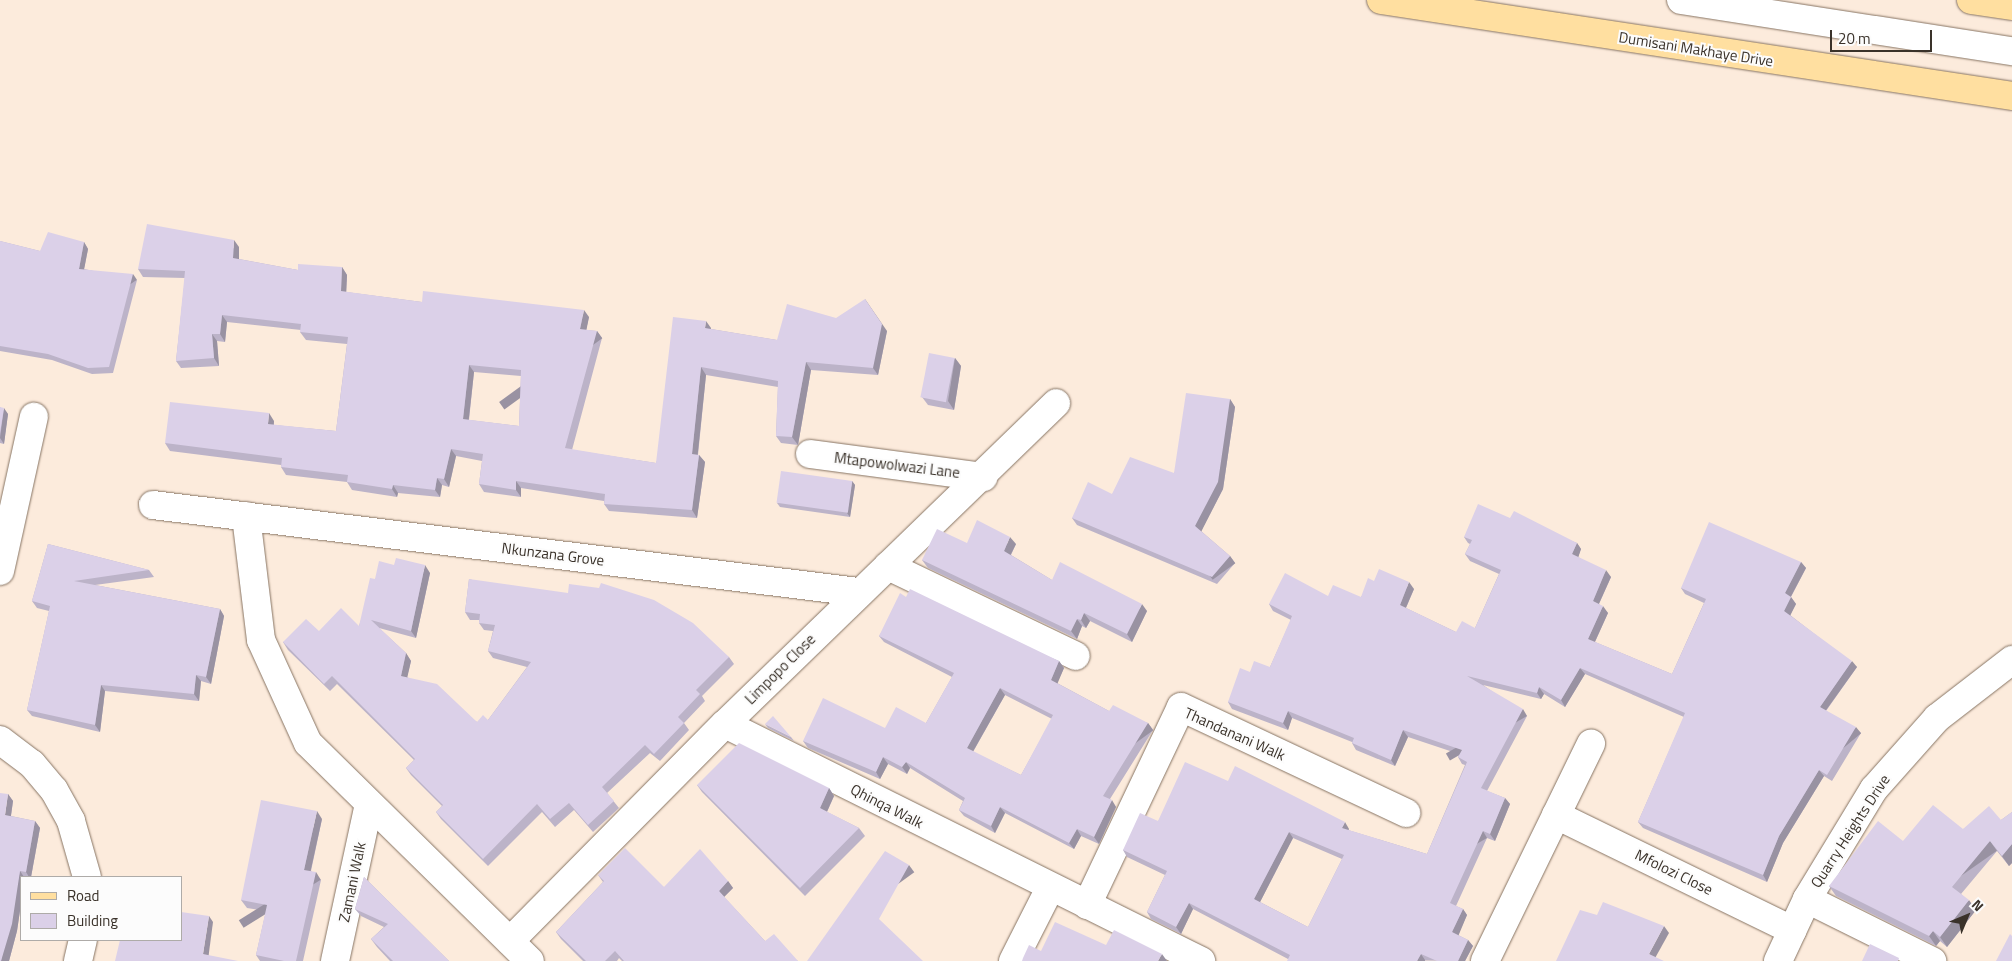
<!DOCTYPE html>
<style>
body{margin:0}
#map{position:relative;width:2012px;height:961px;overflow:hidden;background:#fcebdc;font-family:"Titillium Web",sans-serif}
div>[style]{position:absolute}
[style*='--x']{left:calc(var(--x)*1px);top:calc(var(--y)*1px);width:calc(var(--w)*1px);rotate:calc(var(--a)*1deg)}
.roads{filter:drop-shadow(0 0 1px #877463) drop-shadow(0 0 1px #877463)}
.minor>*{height:28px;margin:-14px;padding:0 14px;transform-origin:14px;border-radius:14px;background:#fff}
.major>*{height:28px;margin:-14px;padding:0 14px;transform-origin:14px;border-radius:14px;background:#ffdfa0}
.wall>*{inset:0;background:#bcb3c8}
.shaded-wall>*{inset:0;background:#9992a2;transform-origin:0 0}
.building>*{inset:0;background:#dbd0e8;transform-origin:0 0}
span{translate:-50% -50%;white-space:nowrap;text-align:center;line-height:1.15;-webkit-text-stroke:4px #fcfcfc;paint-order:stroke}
.street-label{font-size:15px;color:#3a322a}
.legend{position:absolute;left:20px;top:876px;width:162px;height:65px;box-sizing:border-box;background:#fcfcfc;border:1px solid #aeaba8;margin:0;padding:6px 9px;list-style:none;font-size:15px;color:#3a322a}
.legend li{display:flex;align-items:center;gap:10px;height:25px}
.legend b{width:25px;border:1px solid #aeaba8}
.north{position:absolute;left:1942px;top:891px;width:50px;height:50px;-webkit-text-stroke:4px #fcfcfc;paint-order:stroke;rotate:45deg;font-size:14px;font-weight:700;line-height:20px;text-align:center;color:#3a322a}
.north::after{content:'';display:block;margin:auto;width:18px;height:22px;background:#3a322a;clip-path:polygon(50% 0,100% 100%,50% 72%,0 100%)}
.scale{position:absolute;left:1830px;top:30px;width:102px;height:22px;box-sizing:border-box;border:2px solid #3a322a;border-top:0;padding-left:6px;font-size:15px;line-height:18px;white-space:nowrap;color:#3a322a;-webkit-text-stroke:4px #fcfcfc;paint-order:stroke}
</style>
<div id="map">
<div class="roads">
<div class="minor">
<div style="--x:1681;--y:0;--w:335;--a:8.8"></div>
<div style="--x:810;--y:454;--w:175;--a:7.6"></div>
<div style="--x:153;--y:505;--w:711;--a:7.03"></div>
<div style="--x:246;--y:516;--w:125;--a:83.1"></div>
<div style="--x:261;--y:640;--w:113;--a:65.5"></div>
<div style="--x:308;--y:743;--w:311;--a:44.5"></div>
<div style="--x:888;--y:566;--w:208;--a:25.6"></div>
<div style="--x:0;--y:571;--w:158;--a:-77.6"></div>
<div style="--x:725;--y:724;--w:532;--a:26.47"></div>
<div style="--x:0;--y:740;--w:40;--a:37"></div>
<div style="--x:32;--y:764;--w:34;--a:50"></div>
<div style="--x:54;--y:790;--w:35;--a:61"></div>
<div style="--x:71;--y:821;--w:58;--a:74.1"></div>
<div style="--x:1556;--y:815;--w:263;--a:26"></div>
<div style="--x:1807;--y:899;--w:140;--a:26.4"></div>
<div style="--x:1087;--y:905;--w:219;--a:-64.6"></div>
<div style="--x:1181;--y:707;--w:249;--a:25.2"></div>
<div style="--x:510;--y:941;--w:305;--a:-45.3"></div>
<div style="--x:725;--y:724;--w:461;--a:-44.1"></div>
<div style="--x:78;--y:961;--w:22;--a:-77"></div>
<div style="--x:335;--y:961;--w:161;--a:-77.8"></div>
<div style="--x:1013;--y:961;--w:82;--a:-63.1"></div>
<div style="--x:1485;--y:961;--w:242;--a:-64"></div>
<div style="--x:1778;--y:961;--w:68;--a:-64.9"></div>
<div style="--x:1807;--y:899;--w:129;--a:-58.7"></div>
<div style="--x:1874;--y:789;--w:95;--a:-48.4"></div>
<div style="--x:1937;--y:718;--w:95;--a:-37.7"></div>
</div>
<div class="major">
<div style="--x:1381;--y:0;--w:638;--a:8.65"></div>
<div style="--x:1971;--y:0;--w:41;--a:8.3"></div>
</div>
</div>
<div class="wall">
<div style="clip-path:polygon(0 241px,40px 251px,84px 242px,88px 249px,84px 269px,137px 280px,113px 373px,92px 374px,52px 360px,0 351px)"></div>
<div style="clip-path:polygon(evenodd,239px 247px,239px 259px,298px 270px,342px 267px,347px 275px,346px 292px,422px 302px,589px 317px,586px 330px,597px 331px,602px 338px,572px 450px,656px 463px,711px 328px,711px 329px,777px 340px,836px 318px,887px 331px,878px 375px,811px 370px,798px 445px,781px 443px,776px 436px,778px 387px,706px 375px,698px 455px,699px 455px,705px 462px,697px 518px,609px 511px,604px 504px,604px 501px,521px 488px,521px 497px,484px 492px,479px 484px,482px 461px,456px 456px,449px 487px,442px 485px,440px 497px,398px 493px,397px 497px,352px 490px,347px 482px,286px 475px,281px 467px,281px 465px,170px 451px,165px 443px,274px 421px,274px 425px,336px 431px,347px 344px,306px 340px,300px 332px,301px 330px,227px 322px,225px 342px,217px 341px,219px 366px,181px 368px,176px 361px,185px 278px,143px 277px,138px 269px,239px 247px,474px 372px,521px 376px,519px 426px,469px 420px,474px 372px)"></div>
<div style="clip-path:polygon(955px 358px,961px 366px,954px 410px,928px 405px,922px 397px)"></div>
<div style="clip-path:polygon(1230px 399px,1235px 407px,1223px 489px,1201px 531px,1230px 556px,1235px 563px,1217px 584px,1077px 525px,1072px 518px,1112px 494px,1174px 473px)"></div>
<div style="clip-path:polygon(0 407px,8px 414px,4px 444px,0 443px)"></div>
<div style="clip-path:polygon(852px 481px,855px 485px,850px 517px,780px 507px,777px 503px)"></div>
<div style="clip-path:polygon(evenodd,1510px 518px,1577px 543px,1581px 549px,1578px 557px,1611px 577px,1599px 604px,1608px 613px,1595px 642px,1672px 674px,1704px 603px,1685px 594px,1681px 588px,1801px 562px,1806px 568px,1791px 597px,1796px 604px,1790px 615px,1857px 667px,1826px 711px,1861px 733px,1832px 781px,1824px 776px,1783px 843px,1767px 882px,1643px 828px,1638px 822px,1684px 717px,1585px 674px,1565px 707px,1544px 694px,1541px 699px,1483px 685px,1527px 716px,1487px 791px,1505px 798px,1510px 804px,1495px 841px,1487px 838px,1456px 906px,1463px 909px,1467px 915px,1458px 935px,1468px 940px,1473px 946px,1465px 961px,1288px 959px,1193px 909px,1181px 934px,1151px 919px,1147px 912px,1165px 875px,1127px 857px,1123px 850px,1158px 821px,1228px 781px,1349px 829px,1348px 830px,1427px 854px,1465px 765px,1462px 764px,1458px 757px,1459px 754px,1408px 737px,1395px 766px,1356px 750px,1352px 743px,1352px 742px,1292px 718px,1288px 730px,1232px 709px,1228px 702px,1250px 672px,1270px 667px,1291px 620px,1273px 611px,1269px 604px,1328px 596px,1361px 597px,1374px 581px,1414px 589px,1406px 608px,1456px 632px,1475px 628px,1499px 574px,1470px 561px,1465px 554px,1470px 544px,1468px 543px,1464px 537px,1510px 518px,1293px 838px,1342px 859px,1308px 927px,1260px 902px,1293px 838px)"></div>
<div style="clip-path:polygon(967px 543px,1016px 544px,1011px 555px,1052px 580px,1147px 611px,1132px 642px,1090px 621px,1086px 628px,1082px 626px,1077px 639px,928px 568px,922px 560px)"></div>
<div style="clip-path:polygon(48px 544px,149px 570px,154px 577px,95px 585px,220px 609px,224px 616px,211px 684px,201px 681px,199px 701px,105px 691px,100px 732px,32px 716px,27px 710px,49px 611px,37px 608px,32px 601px)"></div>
<div style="clip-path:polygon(394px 565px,430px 573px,416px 638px,379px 628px,406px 653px,411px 661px,407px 677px,477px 722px,488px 720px,527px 667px,493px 658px,488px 651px,493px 631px,484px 630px,479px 623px,479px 620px,470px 620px,465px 612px,469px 579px,729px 657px,734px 664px,702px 696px,705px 701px,684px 723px,689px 730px,660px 761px,650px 753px,607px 793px,619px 808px,593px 832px,574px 810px,555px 827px,542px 812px,488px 866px,441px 819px,436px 812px,442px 806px,411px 775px,406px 768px,414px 760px,337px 684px,330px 691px,288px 650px,283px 642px,319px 631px,359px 626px,375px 579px)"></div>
<div style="clip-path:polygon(evenodd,906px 597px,1059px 661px,1064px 668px,1057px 683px,1109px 711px,1148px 723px,1153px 730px,1110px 799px,1116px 807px,1099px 844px,1081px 836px,1074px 849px,1005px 813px,995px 833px,964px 816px,959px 810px,963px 801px,910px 768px,907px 774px,888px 764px,880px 779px,808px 748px,803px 741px,885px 728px,926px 723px,952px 677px,884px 642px,879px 636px,906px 597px,1005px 695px,1052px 719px,1021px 775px,973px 752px,1005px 695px)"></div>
<div style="clip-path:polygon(765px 724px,791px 737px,794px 741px,768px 728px)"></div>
<div style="clip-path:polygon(697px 785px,829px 788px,834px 796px,827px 812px,859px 828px,865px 836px,805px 896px,702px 792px)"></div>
<div style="clip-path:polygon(8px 794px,13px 801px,11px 816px,35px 821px,40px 828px,31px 877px,21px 877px,21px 904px,17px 931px,9px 961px,0 961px)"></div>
<div style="clip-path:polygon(2012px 812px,2012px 863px,2009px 866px,1997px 851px,1961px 894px,1976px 910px,1947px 947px,1940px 941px,1936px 946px,1836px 896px,1829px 886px,1903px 841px,1963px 829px,2001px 820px)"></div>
<div style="clip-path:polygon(322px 819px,311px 871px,321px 880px,303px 961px,260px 961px,256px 955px,266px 911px,247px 908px,241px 900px)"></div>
<div style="clip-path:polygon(598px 875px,664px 887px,728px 881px,733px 888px,724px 897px,765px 941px,798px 961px,622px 961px,619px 958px,617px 961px,583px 961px,561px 939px,556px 932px,603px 882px)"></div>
<div style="clip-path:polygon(364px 877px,449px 961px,390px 961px,377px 947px,371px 939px,384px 927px,361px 916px,355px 909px)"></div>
</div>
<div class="shaded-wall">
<div style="clip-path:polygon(234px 240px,239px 247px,239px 266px,233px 258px)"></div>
<div style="clip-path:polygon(84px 242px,88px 249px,83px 275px,79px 269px)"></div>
<div style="clip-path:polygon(342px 267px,347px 275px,346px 298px,341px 291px)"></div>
<div style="left:133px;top:274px;width:7px;height:96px;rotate:56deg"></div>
<div style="clip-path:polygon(865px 299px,887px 331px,878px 375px,873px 368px)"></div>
<div style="clip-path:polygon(584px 310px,589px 317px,585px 337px,580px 329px)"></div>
<div style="clip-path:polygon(222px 315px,227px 322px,225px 342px,220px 334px)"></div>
<div style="clip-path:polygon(706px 321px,711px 328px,710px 335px,705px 328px)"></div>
<div style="left:597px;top:331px;width:9px;height:121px;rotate:54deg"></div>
<div style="clip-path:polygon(212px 334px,217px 341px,219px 366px,214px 358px)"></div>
<div style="clip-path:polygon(955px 358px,961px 366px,954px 410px,948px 401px)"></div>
<div style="clip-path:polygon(806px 362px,811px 370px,798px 445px,792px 437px)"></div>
<div style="clip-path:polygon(469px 365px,474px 372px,468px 426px,463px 419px)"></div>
<div style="clip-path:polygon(701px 367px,706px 375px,697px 461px,692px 454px)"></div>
<div style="clip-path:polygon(1230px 399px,1235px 407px,1223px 489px,1200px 534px,1195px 526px)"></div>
<div style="clip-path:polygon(4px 408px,8px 414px,4px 444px,0 438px)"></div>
<div style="clip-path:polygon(269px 413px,274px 421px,273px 431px,268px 424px)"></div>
<div style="clip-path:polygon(451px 449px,456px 456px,449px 487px,444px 479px)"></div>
<div style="clip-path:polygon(699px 455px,705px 462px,697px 518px,692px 510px)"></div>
<div style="clip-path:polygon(437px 478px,442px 485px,440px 497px,435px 490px)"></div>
<div style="clip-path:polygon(516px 481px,521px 488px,521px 497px,516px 490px)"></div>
<div style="clip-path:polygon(852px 481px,855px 485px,850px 517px,847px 513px)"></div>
<div style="clip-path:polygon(393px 485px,398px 493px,397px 497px,392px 489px)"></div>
<div style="clip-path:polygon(1010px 537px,1016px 544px,1009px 558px,1004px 551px)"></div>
<div style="clip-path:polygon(1577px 543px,1581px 549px,1577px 561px,1572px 554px)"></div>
<div style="left:1230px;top:556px;width:9px;height:28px;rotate:54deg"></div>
<div style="clip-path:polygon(1801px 562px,1806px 568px,1789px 600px,1785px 593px)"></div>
<div style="clip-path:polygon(425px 565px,430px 573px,416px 638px,411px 631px)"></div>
<div style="clip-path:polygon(1606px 570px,1611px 577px,1597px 608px,1593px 601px)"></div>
<div style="clip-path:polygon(1409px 582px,1414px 589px,1404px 612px,1400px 605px)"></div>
<div style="clip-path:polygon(1791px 597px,1796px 604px,1789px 618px,1784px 611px)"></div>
<div style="clip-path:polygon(1142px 604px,1147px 611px,1132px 642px,1127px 634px)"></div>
<div style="clip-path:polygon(1603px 606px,1608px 613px,1593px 646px,1588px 639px)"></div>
<div style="clip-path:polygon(220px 609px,224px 616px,211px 684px,206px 677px)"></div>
<div style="clip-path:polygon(1084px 613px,1090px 621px,1086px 628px,1081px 620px)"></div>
<div style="clip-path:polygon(1077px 619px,1082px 626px,1077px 639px,1071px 631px)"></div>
<div style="clip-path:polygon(406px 653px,411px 661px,406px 683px,401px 676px)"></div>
<div style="clip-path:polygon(1059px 661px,1064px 668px,1056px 687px,1051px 680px)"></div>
<div style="clip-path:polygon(1852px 661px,1857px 667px,1824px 713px,1820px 707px)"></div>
<div style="clip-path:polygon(1580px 668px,1585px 674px,1565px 707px,1561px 700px)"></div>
<div style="clip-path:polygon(196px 675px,201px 681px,199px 701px,194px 694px)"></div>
<div style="clip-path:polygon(101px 685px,105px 691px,100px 732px,95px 725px)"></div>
<div style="clip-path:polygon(1539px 687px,1544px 694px,1541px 699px,1537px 693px)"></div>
<div style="clip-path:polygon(1000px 688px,1005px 695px,971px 755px,967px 748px)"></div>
<div style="left:1523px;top:709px;width:8px;height:89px;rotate:60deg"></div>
<div style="clip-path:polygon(1288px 711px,1292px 718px,1288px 730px,1283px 723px)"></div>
<div style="left:1148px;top:723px;width:9px;height:86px;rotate:54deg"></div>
<div style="left:1856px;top:727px;width:8px;height:56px;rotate:50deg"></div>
<div style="clip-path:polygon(1403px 730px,1408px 737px,1395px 766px,1391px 760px)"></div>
<div style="clip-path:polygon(883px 757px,888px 764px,880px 779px,876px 772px)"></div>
<div style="clip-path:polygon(906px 762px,910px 768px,907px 774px,902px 767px)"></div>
<div style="clip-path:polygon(1819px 770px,1824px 776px,1783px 843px,1767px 882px,1763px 875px,1779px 836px)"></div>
<div style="clip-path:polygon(829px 788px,834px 796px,825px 816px,820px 808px)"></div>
<div style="clip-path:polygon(8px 794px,13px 801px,10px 822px,5px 815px)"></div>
<div style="clip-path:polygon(1505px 798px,1510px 804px,1495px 841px,1490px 834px)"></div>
<div style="clip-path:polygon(1112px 800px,1116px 807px,1099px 844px,1094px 837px)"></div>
<div style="clip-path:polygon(1000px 807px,1005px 813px,995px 833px,991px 826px)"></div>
<div style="clip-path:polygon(317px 811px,322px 819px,309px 878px,304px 870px)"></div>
<div style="clip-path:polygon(35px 821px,40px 828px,31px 877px,29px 877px,26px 872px)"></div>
<div style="clip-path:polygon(1345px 822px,1349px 829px,1346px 835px,1342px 828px)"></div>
<div style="clip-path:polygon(1077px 829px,1081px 836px,1074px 849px,1069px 843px)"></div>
<div style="left:1483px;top:831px;width:8px;height:79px;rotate:60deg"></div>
<div style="clip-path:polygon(1289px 832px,1293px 838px,1258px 906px,1254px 899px)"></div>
<div style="left:1990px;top:841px;width:12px;height:60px;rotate:55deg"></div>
<div style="clip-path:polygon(2012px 844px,2012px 863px,2009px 866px,2002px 856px)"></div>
<div style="left:909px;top:865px;width:9px;height:62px;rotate:54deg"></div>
<div style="clip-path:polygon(20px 871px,24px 877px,21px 877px,21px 904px,17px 931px,9px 961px,1px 961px)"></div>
<div style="left:316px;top:872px;width:9px;height:91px;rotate:58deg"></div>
<div style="clip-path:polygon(728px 881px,733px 888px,723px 898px,719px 891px)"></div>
<div style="clip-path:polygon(1969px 900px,1976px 910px,1947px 947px,1940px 937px)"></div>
<div style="clip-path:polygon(1189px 903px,1193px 909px,1181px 934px,1176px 927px)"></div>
<div style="clip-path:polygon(1463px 909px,1467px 915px,1457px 939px,1452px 932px)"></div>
<div style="clip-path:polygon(209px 916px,213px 922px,208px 960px,203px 954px)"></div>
<div style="clip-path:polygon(1664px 926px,1669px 933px,1654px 960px,1649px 954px)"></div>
<div style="clip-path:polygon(1933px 931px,1940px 941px,1936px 946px,1929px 936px)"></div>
<div style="clip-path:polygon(1468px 940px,1473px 946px,1465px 961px,1458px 961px)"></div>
<div style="clip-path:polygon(1162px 954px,1167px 961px,1158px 961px)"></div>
<div style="clip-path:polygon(1421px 954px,1425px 960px,1425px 961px,1417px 961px)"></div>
</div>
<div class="building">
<div style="clip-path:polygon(evenodd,147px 224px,234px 240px,233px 258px,298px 270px,298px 264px,342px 267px,341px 291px,422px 302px,423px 291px,584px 310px,580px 329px,597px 331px,565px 448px,656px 463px,673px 317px,706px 321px,705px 328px,777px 340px,787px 304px,836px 318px,865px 299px,882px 324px,873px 368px,806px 362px,792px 437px,776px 436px,778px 381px,701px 367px,692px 454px,699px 455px,692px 510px,604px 504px,605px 494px,516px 481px,516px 490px,479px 484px,483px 454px,451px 449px,444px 479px,437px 478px,435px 490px,393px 485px,392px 489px,347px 482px,348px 475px,281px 467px,282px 458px,165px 443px,170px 402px,269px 413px,268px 424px,336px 431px,348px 337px,300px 332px,301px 324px,222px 315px,220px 334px,212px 334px,214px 358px,176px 361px,185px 271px,138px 269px,147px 224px,469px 365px,521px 370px,519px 426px,463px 419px,469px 365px)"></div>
<div style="clip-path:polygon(48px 232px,84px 242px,79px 269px,133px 274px,109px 367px,88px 368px,48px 354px,0 346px,0 241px,40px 251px)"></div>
<div style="left:929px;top:353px;width:26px;height:45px;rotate:11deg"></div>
<div style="clip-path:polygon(1186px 393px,1230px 399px,1218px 482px,1195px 526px,1230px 556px,1212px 577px,1072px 518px,1088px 482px,1112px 494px,1130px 457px,1174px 473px)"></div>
<div style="clip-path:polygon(0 407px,4px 408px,0 433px)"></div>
<div style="left:781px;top:471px;width:72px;height:32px;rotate:8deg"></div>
<div style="clip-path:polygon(evenodd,1478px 504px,1510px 518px,1514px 511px,1577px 543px,1572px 554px,1606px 570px,1593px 601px,1603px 606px,1588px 639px,1672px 674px,1706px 599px,1681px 588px,1709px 522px,1801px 562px,1785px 593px,1791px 597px,1784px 611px,1852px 661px,1820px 707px,1856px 727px,1827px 775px,1819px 770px,1779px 836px,1763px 875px,1638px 822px,1685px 713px,1580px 668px,1561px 700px,1539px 687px,1537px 693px,1467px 676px,1523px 709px,1481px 788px,1505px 798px,1490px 834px,1483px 831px,1450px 903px,1463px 909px,1452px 932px,1468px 940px,1458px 961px,1437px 961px,1421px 954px,1417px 961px,1287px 961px,1290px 955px,1189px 903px,1176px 927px,1147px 912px,1167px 871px,1123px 850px,1140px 813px,1158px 821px,1185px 762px,1228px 781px,1235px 766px,1345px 822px,1342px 828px,1427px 854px,1467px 762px,1458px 757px,1462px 750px,1403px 730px,1391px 760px,1352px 743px,1354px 738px,1288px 711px,1283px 723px,1228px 702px,1240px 668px,1250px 672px,1254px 661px,1270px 667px,1292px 616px,1269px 604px,1285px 573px,1328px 596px,1333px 585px,1361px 597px,1368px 578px,1374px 581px,1379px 569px,1409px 582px,1400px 605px,1456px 632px,1462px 621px,1475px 628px,1501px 570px,1465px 554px,1472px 540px,1464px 537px,1478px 504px,1289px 832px,1344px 855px,1308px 927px,1254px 899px,1289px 832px)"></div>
<div style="clip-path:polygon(977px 520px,1010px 537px,1004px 551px,1052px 580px,1060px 562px,1142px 604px,1127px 634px,1084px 613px,1081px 620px,1077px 619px,1071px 631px,922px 560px,937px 529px,967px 543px)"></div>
<div style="clip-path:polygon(48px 544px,149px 570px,74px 581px,220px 609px,206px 677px,196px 675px,194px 694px,101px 685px,95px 725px,27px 710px,50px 606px,32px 601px)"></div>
<div style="clip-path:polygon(396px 558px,425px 565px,411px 631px,371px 620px,406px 653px,401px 676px,437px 684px,477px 722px,483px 715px,488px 720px,531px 662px,488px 651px,495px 625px,479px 623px,480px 614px,465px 612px,469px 579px,568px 593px,569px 584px,599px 588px,601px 583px,654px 600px,693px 623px,729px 657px,696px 690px,700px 694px,678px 717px,684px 723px,654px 754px,645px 745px,602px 787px,614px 801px,588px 825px,569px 803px,550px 819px,537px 804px,483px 859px,436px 812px,443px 805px,406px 768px,415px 759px,332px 676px,324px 684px,283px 642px,306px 619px,319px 631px,341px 608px,359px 626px,370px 578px,375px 579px,379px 561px,394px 565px)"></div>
<div style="clip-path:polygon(evenodd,910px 589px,1059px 661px,1051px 680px,1109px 711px,1113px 705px,1148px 723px,1103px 796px,1112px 800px,1094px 837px,1077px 829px,1069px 843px,1000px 807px,991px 826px,959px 810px,965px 798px,906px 762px,902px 767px,883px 757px,876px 772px,803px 741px,823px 698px,885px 728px,896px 707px,926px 723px,954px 673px,879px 636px,900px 593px,906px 597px,910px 589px,1000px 688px,1053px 715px,1021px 775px,967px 748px,1000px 688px)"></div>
<div style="clip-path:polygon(773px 716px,791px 737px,765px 724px)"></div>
<div style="clip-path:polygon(739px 743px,829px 788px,820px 808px,859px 828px,800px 888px,697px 785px)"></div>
<div style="clip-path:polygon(0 793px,8px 794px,5px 815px,35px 821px,26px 872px,20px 871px,12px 924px,1px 961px,0 961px)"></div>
<div style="clip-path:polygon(261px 800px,317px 811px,304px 870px,316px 872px,296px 961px,284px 961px,256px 955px,267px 905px,241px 900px)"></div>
<div style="clip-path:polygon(1933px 805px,1963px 829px,1989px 806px,2001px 820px,2012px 812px,2012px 844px,2002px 856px,1990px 841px,1952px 887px,1969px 900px,1940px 937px,1933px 931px,1929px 936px,1829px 886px,1878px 821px,1903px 841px)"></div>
<div style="clip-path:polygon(625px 848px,664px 887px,700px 849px,728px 881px,719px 891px,765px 941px,774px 934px,798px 961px,624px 961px,615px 951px,605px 961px,586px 961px,556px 932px,604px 881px,598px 875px)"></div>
<div style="clip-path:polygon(885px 851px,909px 865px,879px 919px,923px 961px,807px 961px)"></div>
<div style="clip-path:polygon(364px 877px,449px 961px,393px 961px,371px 939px,388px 924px,355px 909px)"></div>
<div style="clip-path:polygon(1603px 902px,1664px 926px,1649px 954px,1664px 961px,1556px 961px,1580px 910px,1597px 915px)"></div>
<div style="clip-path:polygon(181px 912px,209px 916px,203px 954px,238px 961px,115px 961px,120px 940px,181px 940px)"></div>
<div style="clip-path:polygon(1055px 922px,1106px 945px,1114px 930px,1162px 954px,1158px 961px,1022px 961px,1023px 958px,1029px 945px,1041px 951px)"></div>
<div style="clip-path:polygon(2010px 934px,2012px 936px,2012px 961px,1996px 961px)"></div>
<div style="clip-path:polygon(1870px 944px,1899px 958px,1898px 961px,1862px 961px)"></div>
</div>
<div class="street-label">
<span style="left:1696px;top:49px;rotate:9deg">Dumisani Makhaye Drive</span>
<span style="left:897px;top:465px;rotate:7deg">Mtapowolwazi Lane</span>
<span style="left:553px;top:554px;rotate:7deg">Nkunzana Grove</span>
<span style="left:780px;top:669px;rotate:-45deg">Limpopo Close</span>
<span style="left:1235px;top:734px;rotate:24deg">Thandanani Walk</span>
<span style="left:887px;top:806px;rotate:27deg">Qhinqa Walk</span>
<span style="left:1850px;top:831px;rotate:-57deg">Quarry Heights Drive</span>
<span style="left:1674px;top:872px;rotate:26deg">Mfolozi Close</span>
<span style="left:352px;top:882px;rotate:-78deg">Zamani Walk</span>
</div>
<ul class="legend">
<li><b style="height:6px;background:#ffdfa0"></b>Road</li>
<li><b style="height:14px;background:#dbd0e8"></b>Building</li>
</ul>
<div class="north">N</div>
<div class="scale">20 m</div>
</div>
